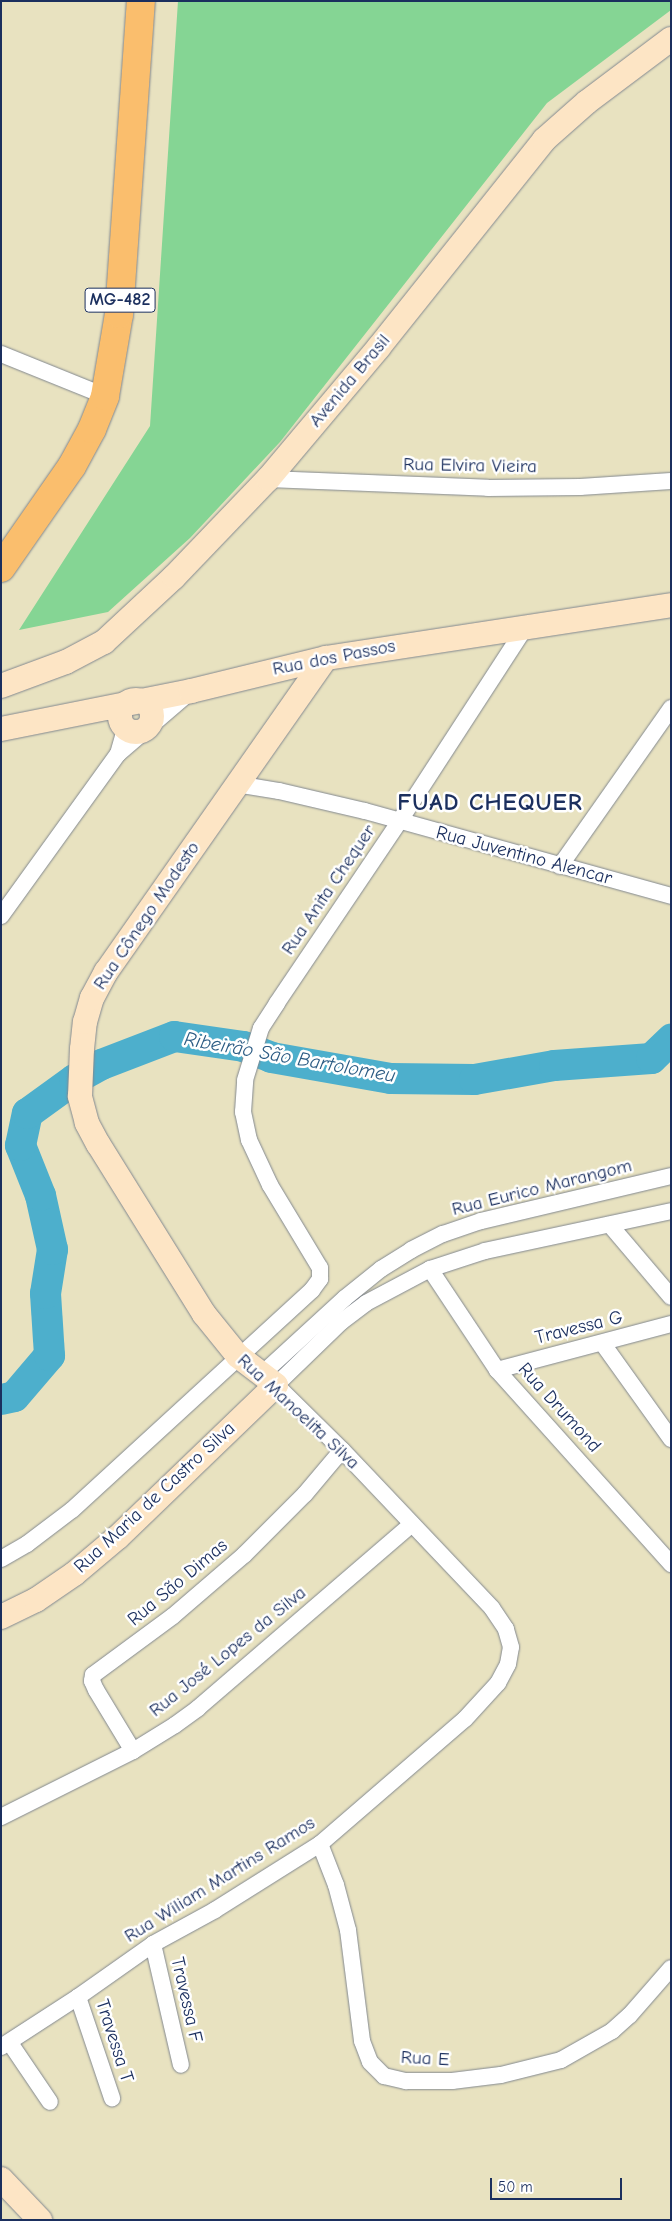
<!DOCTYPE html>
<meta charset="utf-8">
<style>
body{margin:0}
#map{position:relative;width:672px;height:2221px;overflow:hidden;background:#e8e2c0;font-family:"Comic Neue",sans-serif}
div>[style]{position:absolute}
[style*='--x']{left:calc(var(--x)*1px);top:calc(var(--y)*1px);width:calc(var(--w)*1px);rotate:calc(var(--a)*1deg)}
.green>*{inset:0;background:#85d594}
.river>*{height:31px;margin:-15.5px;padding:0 15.5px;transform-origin:15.5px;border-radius:15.5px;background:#4dafcc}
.roads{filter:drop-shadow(0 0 1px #82888f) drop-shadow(0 0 1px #82888f)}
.street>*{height:16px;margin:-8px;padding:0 8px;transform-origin:8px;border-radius:8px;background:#fff}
.secondary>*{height:24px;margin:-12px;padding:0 12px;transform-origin:12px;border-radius:12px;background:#fde5c5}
.secondary>.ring{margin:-12px;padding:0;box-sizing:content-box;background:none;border:24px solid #fde5c5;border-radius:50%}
.highway>*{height:28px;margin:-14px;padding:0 14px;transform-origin:14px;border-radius:14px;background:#fabe6d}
span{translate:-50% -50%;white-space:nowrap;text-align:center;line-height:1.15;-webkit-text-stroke:5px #fff;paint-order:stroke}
.shield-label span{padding:1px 4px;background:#fff;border:1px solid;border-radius:4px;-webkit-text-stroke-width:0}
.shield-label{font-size:18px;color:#1b2f5e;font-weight:700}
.street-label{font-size:19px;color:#1b2f5e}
.water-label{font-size:20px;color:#2c5c84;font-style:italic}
.district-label{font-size:24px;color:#1b2f5e;font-weight:700;letter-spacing:1px}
.frame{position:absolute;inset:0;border:2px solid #1b2f5e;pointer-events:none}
.scale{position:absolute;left:490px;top:2178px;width:132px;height:22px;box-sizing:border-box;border:2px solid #1b2f5e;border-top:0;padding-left:6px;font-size:15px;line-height:18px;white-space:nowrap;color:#1b2f5e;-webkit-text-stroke:4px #fff;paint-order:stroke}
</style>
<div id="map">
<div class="green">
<div style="clip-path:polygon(178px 1px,671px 1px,671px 10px,547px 103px,280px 442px,190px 538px,108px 612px,19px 630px,150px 426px)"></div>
</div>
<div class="river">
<div style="--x:1;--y:1399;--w:13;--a:-13"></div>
<div style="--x:14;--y:1396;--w:54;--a:-49.5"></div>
<div style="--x:49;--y:1355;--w:62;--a:-93.7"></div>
<div style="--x:45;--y:1293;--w:45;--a:-81"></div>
<div style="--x:52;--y:1249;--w:55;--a:-102.5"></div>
<div style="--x:40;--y:1195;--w:54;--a:-111.8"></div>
<div style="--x:20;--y:1145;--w:33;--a:-78"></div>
<div style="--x:27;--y:1113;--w:58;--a:-35.9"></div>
<div style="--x:74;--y:1079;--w:31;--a:-29"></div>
<div style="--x:101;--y:1064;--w:78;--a:-21"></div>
<div style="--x:174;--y:1036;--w:70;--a:8.2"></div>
<div style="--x:243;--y:1046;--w:30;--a:21"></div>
<div style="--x:271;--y:1057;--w:121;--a:10"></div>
<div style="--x:390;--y:1078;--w:84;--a:0.7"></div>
<div style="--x:474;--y:1079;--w:81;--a:-9.9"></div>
<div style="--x:554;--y:1065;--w:97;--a:-4.1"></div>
<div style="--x:651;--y:1058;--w:28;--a:-44"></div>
</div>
<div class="roads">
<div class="street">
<div style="--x:1;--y:354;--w:112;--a:22"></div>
<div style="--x:268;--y:479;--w:220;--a:2.3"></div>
<div style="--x:488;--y:488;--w:92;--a:-0.6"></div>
<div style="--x:580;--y:487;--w:91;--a:-3.8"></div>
<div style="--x:99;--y:711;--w:13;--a:4"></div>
<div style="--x:112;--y:712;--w:15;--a:48"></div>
<div style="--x:122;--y:723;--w:10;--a:79"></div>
<div style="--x:124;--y:733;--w:22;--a:106"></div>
<div style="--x:236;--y:784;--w:44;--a:9.2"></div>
<div style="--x:279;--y:791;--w:88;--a:13.1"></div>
<div style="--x:365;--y:811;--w:318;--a:15.5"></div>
<div style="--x:560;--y:866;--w:193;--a:-54.9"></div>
<div style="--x:1;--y:916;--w:200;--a:-54.2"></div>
<div style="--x:118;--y:754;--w:94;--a:-40.7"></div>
<div style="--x:610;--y:1225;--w:94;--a:49.7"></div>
<div style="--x:430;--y:1269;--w:121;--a:56.4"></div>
<div style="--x:497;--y:1370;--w:261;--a:48.1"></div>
<div style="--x:603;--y:1344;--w:117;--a:54.4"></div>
<div style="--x:497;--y:1370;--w:180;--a:-14.8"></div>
<div style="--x:261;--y:1375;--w:114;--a:-42.5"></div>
<div style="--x:345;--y:1298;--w:46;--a:-38.9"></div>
<div style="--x:381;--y:1269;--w:36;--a:-32"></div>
<div style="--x:411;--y:1250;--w:36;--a:-27"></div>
<div style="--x:443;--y:1234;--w:40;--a:-18.9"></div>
<div style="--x:481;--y:1221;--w:195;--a:-13.3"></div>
<div style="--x:1;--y:1559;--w:30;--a:-30"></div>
<div style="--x:27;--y:1544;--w:56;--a:-37.1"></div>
<div style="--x:72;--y:1510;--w:326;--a:-42.5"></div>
<div style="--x:312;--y:1290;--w:14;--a:-54"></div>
<div style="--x:320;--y:1279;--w:11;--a:-90"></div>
<div style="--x:320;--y:1268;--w:97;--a:-121.1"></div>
<div style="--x:270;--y:1185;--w:50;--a:-115"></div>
<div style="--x:249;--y:1140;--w:29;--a:-102"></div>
<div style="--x:243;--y:1112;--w:32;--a:-86"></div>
<div style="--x:245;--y:1080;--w:54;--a:-72.9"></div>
<div style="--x:261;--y:1028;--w:30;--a:-57"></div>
<div style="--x:277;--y:1003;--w:218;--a:-56"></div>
<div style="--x:399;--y:822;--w:235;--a:-57"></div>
<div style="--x:133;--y:1751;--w:71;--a:-121.2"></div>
<div style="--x:96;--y:1690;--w:10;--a:-114"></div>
<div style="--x:92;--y:1681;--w:6;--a:-81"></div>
<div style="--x:93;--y:1675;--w:99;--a:-36.4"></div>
<div style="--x:173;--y:1616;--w:94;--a:-40.7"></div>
<div style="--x:244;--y:1555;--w:86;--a:-45"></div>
<div style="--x:305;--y:1494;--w:57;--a:-49.9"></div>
<div style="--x:1;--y:1817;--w:148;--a:-26.6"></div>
<div style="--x:133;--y:1751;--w:49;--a:-31.8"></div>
<div style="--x:175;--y:1725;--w:29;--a:-36"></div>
<div style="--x:198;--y:1708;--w:282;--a:-40.7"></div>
<div style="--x:320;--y:1844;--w:44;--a:68.7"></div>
<div style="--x:336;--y:1885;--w:47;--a:75.1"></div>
<div style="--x:348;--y:1930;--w:112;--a:82.8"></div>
<div style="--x:362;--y:2041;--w:22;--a:69"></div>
<div style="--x:370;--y:2062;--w:20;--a:45"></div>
<div style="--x:384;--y:2076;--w:23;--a:13"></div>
<div style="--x:406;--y:2081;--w:46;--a:0"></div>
<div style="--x:452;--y:2081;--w:49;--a:-7"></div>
<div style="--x:501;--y:2075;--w:62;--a:-14"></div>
<div style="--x:561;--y:2060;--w:59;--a:-29.6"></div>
<div style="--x:612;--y:2031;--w:24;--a:-42"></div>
<div style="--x:630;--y:2015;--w:62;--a:-48.9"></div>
<div style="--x:153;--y:1944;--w:124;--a:77"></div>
<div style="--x:78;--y:1997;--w:107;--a:71.4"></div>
<div style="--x:10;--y:2043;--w:71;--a:55.9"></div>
<div style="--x:1;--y:2047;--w:92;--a:-33"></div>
<div style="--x:78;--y:1997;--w:92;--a:-35.2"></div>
<div style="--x:153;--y:1944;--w:71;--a:-28.7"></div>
<div style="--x:215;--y:1910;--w:124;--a:-32.2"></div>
<div style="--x:320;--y:1844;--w:191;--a:-40.8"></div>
<div style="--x:465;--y:1719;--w:49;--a:-47.5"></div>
<div style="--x:498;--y:1683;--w:21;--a:-62"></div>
<div style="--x:508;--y:1664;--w:17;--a:-80"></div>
<div style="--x:511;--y:1647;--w:19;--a:-106"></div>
<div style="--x:506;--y:1629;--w:25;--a:-124"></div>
<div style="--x:492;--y:1608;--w:218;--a:-133.5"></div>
<div style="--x:342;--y:1450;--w:93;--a:-135.4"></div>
<div style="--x:276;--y:1385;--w:91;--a:-44.1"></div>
<div style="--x:341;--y:1322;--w:31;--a:-37"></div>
<div style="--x:366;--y:1303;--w:72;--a:-28"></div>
<div style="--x:430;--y:1269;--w:58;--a:-18.1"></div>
<div style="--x:485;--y:1251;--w:190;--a:-12.1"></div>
</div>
<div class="secondary">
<div style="--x:1;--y:686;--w:69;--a:-20.3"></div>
<div style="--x:66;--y:662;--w:43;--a:-27.8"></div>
<div style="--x:104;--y:642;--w:96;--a:-42.9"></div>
<div style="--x:174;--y:577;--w:136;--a:-46.2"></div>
<div style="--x:268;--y:479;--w:172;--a:-49.9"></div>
<div style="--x:379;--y:347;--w:265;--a:-51.4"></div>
<div style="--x:544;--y:140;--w:57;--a:-41.5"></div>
<div style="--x:587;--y:102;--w:105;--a:-36.9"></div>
<div class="ring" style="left:120px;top:700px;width:8px;height:8px"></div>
<div style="--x:1;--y:729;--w:194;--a:-11.3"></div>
<div style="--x:191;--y:691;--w:139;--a:-13.7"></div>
<div style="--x:326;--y:658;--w:349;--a:-8.7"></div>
<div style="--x:1;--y:1617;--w:39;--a:-26"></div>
<div style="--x:36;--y:1600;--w:46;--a:-34.4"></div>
<div style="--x:74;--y:1574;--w:57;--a:-40.1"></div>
<div style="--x:118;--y:1537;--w:219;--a:-43.9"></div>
<div style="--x:276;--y:1385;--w:48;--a:-142.7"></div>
<div style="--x:238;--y:1356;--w:54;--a:-129"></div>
<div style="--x:204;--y:1314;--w:200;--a:-121.9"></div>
<div style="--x:98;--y:1144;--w:24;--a:-118"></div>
<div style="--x:87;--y:1123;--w:28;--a:-105"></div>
<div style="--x:80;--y:1096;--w:47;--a:-87.6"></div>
<div style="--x:82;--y:1049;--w:27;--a:-84"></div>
<div style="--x:85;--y:1022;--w:25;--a:-74"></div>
<div style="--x:92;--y:998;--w:30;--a:-62"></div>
<div style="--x:106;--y:972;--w:383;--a:-55"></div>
<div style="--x:1;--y:2179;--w:57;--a:46.4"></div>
</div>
<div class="highway">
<div style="--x:1;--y:568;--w:124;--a:-55.2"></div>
<div style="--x:72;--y:466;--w:42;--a:-61.6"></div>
<div style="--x:92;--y:429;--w:35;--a:-68"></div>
<div style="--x:105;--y:396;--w:83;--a:-80.3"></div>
<div style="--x:119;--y:314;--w:314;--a:-86"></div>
</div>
</div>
<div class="shield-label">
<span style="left:120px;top:300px">MG-482</span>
</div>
<div class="street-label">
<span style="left:350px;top:381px;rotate:-50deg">Avenida Brasil</span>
<span style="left:470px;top:466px;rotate:1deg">Rua Elvira Vieira</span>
<span style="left:334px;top:658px;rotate:-11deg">Rua dos Passos</span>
<span style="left:524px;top:856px;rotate:15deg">Rua Juventino Alencar</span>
<span style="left:329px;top:890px;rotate:-56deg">Rua Anita Chequer</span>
<span style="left:147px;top:916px;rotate:-56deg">Rua Cônego Modesto</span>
<span style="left:542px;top:1188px;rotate:-14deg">Rua Eurico Marangom</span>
<span style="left:579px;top:1328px;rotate:-14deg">Travessa G</span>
<span style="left:559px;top:1408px;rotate:48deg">Rua Drumond</span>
<span style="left:298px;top:1412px;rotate:43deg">Rua Manoelita Silva</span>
<span style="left:155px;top:1498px;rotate:-43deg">Rua Maria de Castro Silva</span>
<span style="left:178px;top:1583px;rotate:-40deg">Rua São Dimas</span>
<span style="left:228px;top:1652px;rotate:-39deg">Rua José Lopes da Silva</span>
<span style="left:220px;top:1880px;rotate:-32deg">Rua Wiliam Martins Ramos</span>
<span style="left:186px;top:2000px;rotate:77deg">Travessa F</span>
<span style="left:114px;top:2041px;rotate:72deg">Travessa T</span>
<span style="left:425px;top:2059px;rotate:3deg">Rua E</span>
</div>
<div class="water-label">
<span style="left:290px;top:1057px;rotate:10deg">Ribeirão São Bartolomeu</span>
</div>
<div class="district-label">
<span style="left:490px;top:803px">FUAD CHEQUER</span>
</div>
<div class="frame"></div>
<div class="scale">50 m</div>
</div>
